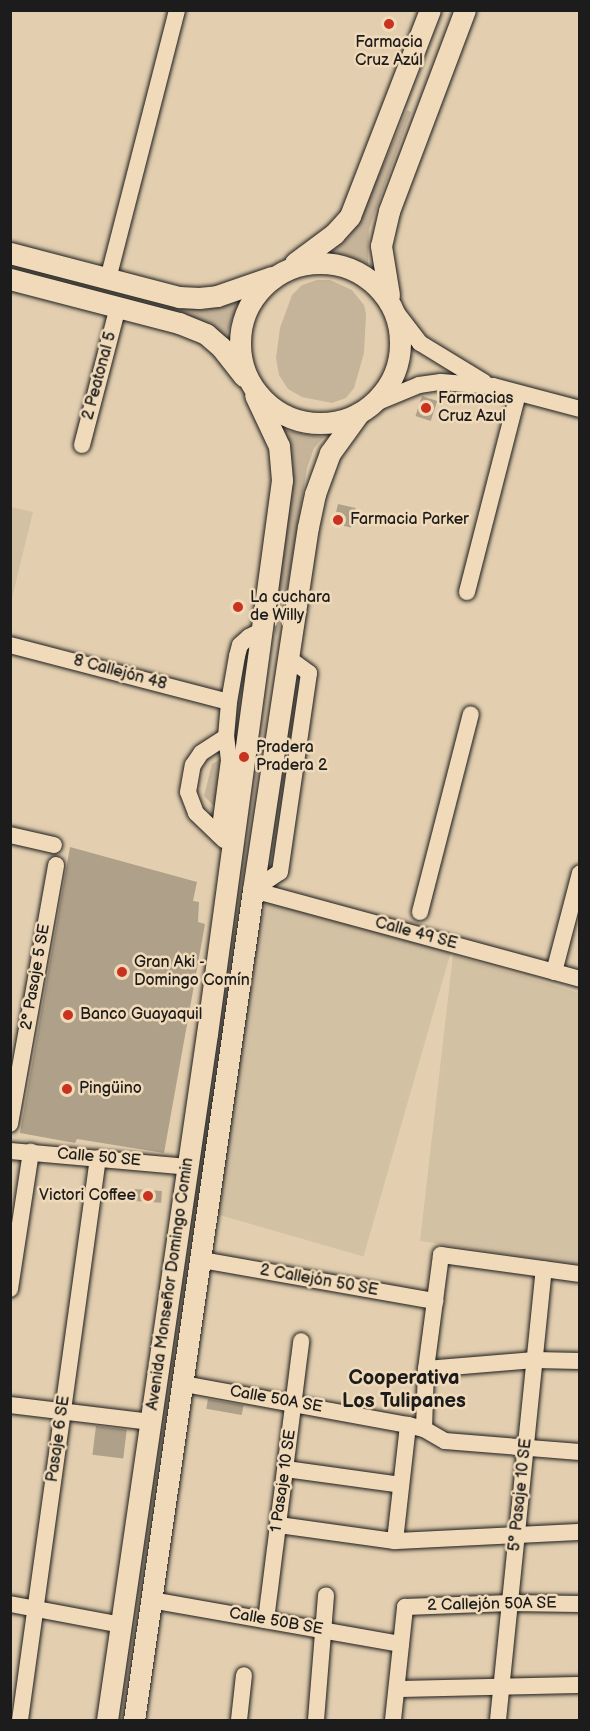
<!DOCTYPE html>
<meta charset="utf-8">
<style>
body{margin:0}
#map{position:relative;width:590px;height:1731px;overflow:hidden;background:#e3cfb0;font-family:"Balsamiq Sans",sans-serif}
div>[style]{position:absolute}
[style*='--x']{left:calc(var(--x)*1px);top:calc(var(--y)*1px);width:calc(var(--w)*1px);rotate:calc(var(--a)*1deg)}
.built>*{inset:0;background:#d3c1a4;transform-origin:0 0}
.green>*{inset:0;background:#c6b49a}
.building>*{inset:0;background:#afa089;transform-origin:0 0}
.roads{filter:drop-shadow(0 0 2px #1c1c1c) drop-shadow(0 0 2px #1c1c1c)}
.minor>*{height:16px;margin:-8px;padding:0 8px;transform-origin:8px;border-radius:8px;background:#f0dab9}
.major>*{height:21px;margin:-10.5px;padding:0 10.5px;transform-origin:10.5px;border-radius:10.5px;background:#f0dab9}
.major>.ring{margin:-10.5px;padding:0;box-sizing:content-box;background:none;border:21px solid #f0dab9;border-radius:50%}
.dots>*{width:16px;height:16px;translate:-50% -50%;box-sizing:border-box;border:3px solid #f0dab9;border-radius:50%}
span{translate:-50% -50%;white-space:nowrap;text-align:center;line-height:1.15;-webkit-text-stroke:5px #f0dab9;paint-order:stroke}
.poi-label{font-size:16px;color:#1c1c1c}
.left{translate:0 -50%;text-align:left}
.right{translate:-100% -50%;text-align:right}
.street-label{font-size:16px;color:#1c1c1c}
.quarter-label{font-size:20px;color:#1c1c1c;font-weight:700}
.frame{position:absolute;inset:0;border:12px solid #1c1c1c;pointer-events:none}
</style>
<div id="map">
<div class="built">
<div style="clip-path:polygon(11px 507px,33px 512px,11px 602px,10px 507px)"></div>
<div style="left:267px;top:900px;width:191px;height:316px;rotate:16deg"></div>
<div style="clip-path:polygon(453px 955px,579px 993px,579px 1265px,420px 1241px)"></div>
</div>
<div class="green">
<div style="clip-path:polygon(407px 110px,411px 112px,369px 229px,368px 265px,344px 255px,329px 254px,347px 238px,357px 225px)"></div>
<div style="clip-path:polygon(10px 264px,178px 307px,204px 310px,241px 299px,224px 340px,11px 271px)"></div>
<div style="clip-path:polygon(317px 280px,330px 280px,352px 290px,364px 305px,366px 314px,364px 353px,354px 388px,346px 398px,332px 403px,302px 397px,288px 389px,279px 375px,276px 358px,280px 328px,292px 295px,302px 285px)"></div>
<div style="clip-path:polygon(282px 430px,324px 437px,314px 448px,307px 468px,282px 620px,276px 636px,273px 621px,293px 469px,290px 449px)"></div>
<div style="clip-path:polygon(225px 757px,217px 809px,204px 796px,212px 764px)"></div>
</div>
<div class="building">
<div style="left:422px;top:396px;width:16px;height:21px;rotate:18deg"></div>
<div style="left:338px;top:504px;width:18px;height:20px;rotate:13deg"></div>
<div style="clip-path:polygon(70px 847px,197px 882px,193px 901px,199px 902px,198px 922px,205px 924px,164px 1153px,77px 1139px,75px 1143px,20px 1133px)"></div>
<div style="left:135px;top:1189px;width:27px;height:12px;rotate:4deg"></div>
<div style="left:208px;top:1399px;width:36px;height:10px;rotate:10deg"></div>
<div style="left:96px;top:1426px;width:31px;height:29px;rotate:7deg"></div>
</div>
<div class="roads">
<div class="minor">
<div style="--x:108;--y:279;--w:278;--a:-75.6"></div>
<div style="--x:394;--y:309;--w:43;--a:52.6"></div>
<div style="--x:420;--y:343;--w:75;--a:31.4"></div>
<div style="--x:368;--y:406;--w:55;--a:-22.4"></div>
<div style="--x:419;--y:385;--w:22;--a:-8"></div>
<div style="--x:441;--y:382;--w:52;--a:4.4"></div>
<div style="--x:493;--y:386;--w:90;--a:14.8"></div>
<div style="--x:82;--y:445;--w:143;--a:-75.4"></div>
<div style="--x:467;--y:592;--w:205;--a:-75.6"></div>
<div style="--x:10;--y:645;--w:226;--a:14.6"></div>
<div style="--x:10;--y:835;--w:45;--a:12.8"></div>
<div style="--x:219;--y:835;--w:76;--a:-82.4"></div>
<div style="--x:229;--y:760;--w:23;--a:-97"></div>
<div style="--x:226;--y:737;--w:35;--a:-85"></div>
<div style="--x:229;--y:702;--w:47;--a:-80.1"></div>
<div style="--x:237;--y:656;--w:11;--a:-75"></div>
<div style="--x:240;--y:645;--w:12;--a:-42"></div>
<div style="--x:249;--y:637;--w:13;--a:-27"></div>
<div style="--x:224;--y:840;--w:39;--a:-136"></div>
<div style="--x:196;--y:813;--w:22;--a:-111"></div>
<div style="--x:188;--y:792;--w:27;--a:-80"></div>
<div style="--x:193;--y:765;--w:14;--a:-56"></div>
<div style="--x:201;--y:753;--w:30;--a:-33"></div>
<div style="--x:253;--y:890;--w:339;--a:15.2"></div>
<div style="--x:253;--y:890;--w:32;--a:-34"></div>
<div style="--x:280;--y:872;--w:201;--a:-81.7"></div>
<div style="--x:309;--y:673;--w:26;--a:-144"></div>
<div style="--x:420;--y:912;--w:204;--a:-75.6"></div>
<div style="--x:554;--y:972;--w:102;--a:-75.3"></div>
<div style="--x:10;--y:1124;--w:263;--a:-79.9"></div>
<div style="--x:10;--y:1151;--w:179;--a:5.1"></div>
<div style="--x:202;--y:1260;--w:237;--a:10"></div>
<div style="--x:10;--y:1289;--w:139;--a:-81.3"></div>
<div style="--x:426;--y:1369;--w:109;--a:-4.7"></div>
<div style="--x:535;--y:1360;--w:45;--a:1.3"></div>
<div style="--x:184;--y:1384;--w:228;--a:10.4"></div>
<div style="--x:408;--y:1425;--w:16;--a:14"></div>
<div style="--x:424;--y:1429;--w:24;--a:30"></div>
<div style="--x:445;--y:1441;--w:135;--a:4.7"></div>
<div style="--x:10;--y:1405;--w:142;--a:6.9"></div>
<div style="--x:424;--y:1429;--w:60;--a:-88.1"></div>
<div style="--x:426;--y:1369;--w:115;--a:-82.5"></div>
<div style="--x:441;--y:1255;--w:140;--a:7.8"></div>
<div style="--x:286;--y:1469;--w:116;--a:7.9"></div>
<div style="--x:279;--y:1525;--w:117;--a:7.9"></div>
<div style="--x:395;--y:1541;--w:185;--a:-2.8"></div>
<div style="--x:395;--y:1541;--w:117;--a:-83.6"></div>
<div style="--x:151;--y:1600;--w:254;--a:10"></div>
<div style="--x:10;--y:1604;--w:113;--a:10.7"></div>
<div style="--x:266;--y:1620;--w:281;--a:-82.8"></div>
<div style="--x:397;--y:1689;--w:183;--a:-1.3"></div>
<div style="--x:20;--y:1720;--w:567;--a:-82.1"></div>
<div style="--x:239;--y:1720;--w:45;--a:-83.7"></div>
<div style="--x:316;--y:1720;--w:125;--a:-85.4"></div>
<div style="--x:393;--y:1720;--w:114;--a:-83.9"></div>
<div style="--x:405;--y:1607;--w:105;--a:-2.2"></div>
<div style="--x:510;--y:1603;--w:70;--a:0.8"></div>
<div style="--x:498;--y:1720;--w:453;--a:-84.2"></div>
</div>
<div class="major">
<div style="--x:10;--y:253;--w:175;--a:14.6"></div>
<div style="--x:179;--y:297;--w:20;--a:3"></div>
<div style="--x:199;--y:298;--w:18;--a:-6"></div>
<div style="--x:217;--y:296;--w:58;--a:-19.1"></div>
<div class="ring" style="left:240px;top:263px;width:139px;height:139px"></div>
<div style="--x:295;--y:263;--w:49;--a:-36.6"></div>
<div style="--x:334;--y:234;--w:24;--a:-48"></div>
<div style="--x:350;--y:216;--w:221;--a:-68.8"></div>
<div style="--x:10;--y:279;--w:175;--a:14.6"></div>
<div style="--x:179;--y:323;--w:29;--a:22"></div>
<div style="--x:206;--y:334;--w:20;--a:41"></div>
<div style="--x:221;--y:347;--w:37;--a:52"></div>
<div style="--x:389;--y:295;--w:50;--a:-99.3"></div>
<div style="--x:381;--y:246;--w:36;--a:-77"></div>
<div style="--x:389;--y:211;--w:215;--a:-69.3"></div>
<div style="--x:107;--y:1720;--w:693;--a:-81.71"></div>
<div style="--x:207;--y:1034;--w:559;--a:-82.29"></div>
<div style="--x:282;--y:480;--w:34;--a:-95"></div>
<div style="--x:279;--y:446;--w:56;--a:-115.2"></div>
<div style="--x:134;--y:1720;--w:838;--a:-81.84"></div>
<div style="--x:253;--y:890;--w:367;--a:-81.4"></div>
<div style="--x:308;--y:527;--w:34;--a:-78"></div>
<div style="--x:315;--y:494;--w:44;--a:-69.9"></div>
<div style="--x:330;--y:453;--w:49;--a:-54.1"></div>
</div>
</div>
<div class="dots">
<div style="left:389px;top:24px;background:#c8321e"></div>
<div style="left:426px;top:408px;background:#c8321e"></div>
<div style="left:338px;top:520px;background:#c8321e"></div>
<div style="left:238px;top:607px;background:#c8321e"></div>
<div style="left:244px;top:757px;background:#c8321e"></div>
<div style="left:122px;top:972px;background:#c8321e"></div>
<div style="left:68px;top:1015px;background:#c8321e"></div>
<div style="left:67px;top:1089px;background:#c8321e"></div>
<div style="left:148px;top:1196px;background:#c8321e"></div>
</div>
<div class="poi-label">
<span style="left:389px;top:52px">Farmacia<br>Cruz Azúl</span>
<span class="left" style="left:438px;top:408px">Farmacias<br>Cruz Azul</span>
<span class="left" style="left:350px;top:520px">Farmacia Parker</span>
<span class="left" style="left:250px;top:607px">La cuchara<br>de Willy</span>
<span class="left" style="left:256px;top:757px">Pradera<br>Pradera 2</span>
<span class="left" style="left:134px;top:972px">Gran Aki -<br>Domingo Comín</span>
<span class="left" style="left:80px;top:1015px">Banco Guayaquil</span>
<span class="left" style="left:79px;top:1089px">Pingüino</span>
<span class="right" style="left:136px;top:1196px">Victori Coffee</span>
</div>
<div class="street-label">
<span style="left:100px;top:376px;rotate:-75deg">2 Peatonal 5</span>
<span style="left:120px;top:673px;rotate:15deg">8 Callejón 48</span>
<span style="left:416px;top:934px;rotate:15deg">Calle 49 SE</span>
<span style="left:36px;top:977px;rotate:-80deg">2° Pasaje 5 SE</span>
<span style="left:99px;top:1158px;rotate:5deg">Calle 50 SE</span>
<span style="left:319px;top:1281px;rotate:10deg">2 Callejón 50 SE</span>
<span style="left:171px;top:1284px;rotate:-82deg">Avenida Monseñor Domingo Comin</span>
<span style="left:276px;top:1400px;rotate:10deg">Calle 50A SE</span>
<span style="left:59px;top:1439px;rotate:-82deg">Pasaje 6 SE</span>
<span style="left:284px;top:1481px;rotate:-82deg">1 Pasaje 10 SE</span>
<span style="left:521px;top:1495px;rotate:-84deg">5° Pasaje 10 SE</span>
<span style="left:492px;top:1605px;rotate:-1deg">2 Callejón 50A SE</span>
<span style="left:276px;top:1622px;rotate:10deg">Calle 50B SE</span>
</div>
<div class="quarter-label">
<span style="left:404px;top:1390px">Cooperativa<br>Los Tulipanes</span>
</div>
<div class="frame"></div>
</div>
